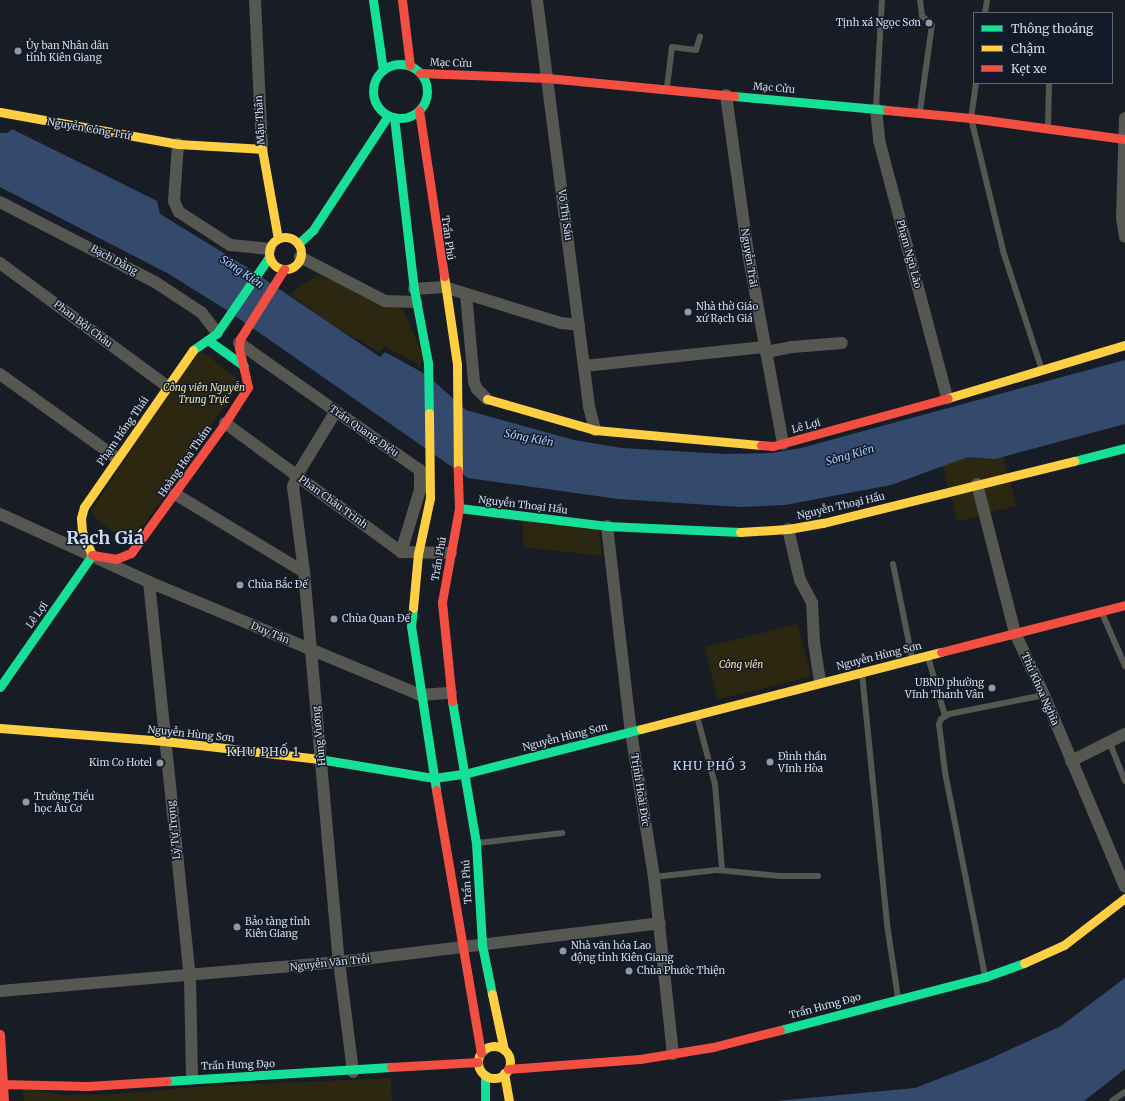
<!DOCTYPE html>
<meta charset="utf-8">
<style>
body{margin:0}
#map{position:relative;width:1125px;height:1101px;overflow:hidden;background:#181c24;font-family:Merriweather,serif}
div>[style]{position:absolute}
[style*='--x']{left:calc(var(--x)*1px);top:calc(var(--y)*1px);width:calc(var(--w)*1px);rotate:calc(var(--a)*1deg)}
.green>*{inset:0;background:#2c2710;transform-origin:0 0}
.water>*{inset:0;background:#344a6c}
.lane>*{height:6px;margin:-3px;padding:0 3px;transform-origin:3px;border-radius:3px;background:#575752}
.street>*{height:12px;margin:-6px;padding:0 6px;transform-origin:6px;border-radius:6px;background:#575752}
.fast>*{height:9px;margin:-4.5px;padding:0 4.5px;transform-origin:4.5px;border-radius:4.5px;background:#16e098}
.fast>.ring{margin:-4.5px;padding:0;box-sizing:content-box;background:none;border:9px solid #16e098;border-radius:50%}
.slow>*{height:9px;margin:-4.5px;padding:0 4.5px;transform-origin:4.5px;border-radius:4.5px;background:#ffcf43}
.slow>.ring{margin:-4.5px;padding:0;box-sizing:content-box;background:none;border:9px solid #ffcf43;border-radius:50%}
.jam>*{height:9px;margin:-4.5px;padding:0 4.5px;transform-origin:4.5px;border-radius:4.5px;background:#f24e42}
.dots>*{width:11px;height:11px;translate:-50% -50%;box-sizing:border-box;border:2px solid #121b2a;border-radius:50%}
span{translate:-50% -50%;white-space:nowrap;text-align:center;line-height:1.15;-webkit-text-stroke:3px #121b2a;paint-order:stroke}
.poi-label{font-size:10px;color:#d4dbe5}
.right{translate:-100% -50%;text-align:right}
.left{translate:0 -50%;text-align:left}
.street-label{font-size:10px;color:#d4dbe5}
.park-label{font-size:10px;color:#f5e498;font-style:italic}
.water-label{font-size:11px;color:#abcbfd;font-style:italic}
.quarter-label{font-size:12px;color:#ccdaee;letter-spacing:1px}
.town-label{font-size:18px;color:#ccdaee;font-weight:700}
.legend{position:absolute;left:973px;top:12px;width:140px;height:72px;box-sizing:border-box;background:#121b2a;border:1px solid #606875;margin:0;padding:5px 7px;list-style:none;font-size:12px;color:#d4dbe5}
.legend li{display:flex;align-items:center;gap:8px;height:20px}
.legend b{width:20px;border:1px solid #606875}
</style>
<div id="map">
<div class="green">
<div style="clip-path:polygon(319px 276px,346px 285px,375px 301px,403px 309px,422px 353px,421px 366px,385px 347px,379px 352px,334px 326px,291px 295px,305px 282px)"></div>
<div style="clip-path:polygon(203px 352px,241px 382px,131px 544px,97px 520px,91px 511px,194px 355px)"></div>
<div style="left:999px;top:441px;width:67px;height:61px;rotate:75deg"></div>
<div style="clip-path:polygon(523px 522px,599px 529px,602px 556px,523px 547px)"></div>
<div style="left:798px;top:624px;width:54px;height:96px;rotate:76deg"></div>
<div style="clip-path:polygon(391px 1078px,392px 1101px,24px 1101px,22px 1088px,64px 1095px,119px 1094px,205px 1086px)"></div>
</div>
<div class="water">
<div style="clip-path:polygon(12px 129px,157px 201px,160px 214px,248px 268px,380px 357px,385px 352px,427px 375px,466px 410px,574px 440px,622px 448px,725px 454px,772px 453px,801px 448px,1125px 360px,1125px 424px,995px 459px,968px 457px,891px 485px,785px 505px,740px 507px,618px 499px,468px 478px,228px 311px,169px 274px,0 187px,0 133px,7px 133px)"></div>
<div style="clip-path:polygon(1125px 978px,1125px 1069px,1084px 1101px,776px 1101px,915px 1088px,985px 1061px,1061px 1026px)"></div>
</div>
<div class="lane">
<div style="--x:985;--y:13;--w:13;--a:-81"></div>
<div style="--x:976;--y:83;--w:35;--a:98"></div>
<div style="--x:971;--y:118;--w:140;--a:76.4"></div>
<div style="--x:1004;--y:254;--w:119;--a:71.9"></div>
<div style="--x:667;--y:87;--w:40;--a:-82.9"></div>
<div style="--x:672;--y:47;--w:24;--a:7"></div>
<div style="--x:696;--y:50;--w:14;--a:-73"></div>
<div style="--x:876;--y:107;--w:107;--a:-86.8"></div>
<div style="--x:920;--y:111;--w:87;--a:-82.1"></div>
<div style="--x:932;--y:25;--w:13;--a:-138"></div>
<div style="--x:922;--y:16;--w:16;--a:-97"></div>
<div style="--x:1048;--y:127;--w:44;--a:-88.7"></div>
<div style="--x:893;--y:564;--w:95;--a:78.5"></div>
<div style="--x:1102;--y:613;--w:58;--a:66.5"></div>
<div style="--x:928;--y:657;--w:61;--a:73.9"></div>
<div style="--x:862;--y:673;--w:252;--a:84.3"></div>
<div style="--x:887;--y:924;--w:75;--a:81.5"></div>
<div style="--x:697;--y:716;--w:70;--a:75.2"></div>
<div style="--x:715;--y:784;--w:86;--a:85.3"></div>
<div style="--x:1109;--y:741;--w:43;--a:68.2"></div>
<div style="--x:478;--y:843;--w:85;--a:-6.8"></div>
<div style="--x:654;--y:877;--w:63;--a:-6.3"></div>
<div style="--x:717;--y:870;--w:63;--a:5.4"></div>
<div style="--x:780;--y:876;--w:38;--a:0"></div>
<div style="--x:985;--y:976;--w:208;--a:-101.1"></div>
<div style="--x:945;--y:772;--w:48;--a:-97.1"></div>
<div style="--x:939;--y:724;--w:5;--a:-68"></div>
<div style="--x:941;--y:719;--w:9;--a:-32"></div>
<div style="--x:949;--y:714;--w:97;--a:-11.3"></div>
<div style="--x:1112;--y:1101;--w:16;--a:-35"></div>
</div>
<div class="street">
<div style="--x:255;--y:0;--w:149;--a:87.3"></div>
<div style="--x:537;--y:0;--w:410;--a:82.7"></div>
<div style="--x:589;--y:407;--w:24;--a:75"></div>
<div style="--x:726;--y:95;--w:160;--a:82.1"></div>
<div style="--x:748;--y:253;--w:194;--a:79.6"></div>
<div style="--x:876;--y:109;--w:31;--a:84"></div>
<div style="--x:879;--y:140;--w:267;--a:75.2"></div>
<div style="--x:1125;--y:118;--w:100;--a:91.7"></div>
<div style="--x:1122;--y:218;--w:19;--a:81"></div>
<div style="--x:178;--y:144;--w:57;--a:94"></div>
<div style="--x:174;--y:201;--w:12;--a:66"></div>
<div style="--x:179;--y:212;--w:61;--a:32.9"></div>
<div style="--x:230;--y:245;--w:40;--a:5.7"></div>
<div style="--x:0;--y:202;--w:174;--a:27.3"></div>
<div style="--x:155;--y:282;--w:56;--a:33.4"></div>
<div style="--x:202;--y:313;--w:25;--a:53"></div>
<div style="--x:300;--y:257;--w:96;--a:27.4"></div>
<div style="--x:385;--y:301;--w:31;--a:2"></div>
<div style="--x:0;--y:263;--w:207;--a:36.4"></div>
<div style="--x:414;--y:289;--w:30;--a:-4"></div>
<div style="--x:444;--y:287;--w:122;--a:17.1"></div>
<div style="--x:561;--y:323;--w:18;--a:6"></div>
<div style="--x:466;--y:294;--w:88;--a:84.8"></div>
<div style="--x:474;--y:382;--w:8;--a:67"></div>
<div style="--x:477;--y:389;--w:14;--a:45"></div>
<div style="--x:239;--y:343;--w:221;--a:35.1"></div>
<div style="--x:420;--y:470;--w:20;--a:90"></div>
<div style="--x:420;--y:490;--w:65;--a:107"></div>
<div style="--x:766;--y:352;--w:26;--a:-11"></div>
<div style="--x:792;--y:347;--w:50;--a:-4.6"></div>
<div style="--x:584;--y:366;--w:181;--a:-6"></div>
<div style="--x:0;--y:374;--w:144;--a:35.7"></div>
<div style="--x:336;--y:411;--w:75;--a:121.4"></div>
<div style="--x:297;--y:475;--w:13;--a:108"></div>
<div style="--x:293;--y:487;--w:86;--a:82.6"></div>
<div style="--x:304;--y:572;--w:392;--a:84.9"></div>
<div style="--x:339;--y:962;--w:111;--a:82.7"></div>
<div style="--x:225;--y:423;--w:218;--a:36.2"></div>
<div style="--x:401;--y:552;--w:50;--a:1.1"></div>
<div style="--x:977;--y:484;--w:154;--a:75.7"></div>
<div style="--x:1015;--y:633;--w:68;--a:64.9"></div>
<div style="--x:1044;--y:695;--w:208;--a:67.1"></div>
<div style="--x:175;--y:494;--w:151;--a:31.2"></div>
<div style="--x:0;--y:514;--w:164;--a:24.5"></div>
<div style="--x:149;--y:582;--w:294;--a:22.6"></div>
<div style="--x:420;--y:695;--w:31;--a:-4"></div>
<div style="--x:607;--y:526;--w:207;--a:83.4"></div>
<div style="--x:631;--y:732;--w:147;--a:81"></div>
<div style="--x:654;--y:877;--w:178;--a:83.9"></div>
<div style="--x:788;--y:529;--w:52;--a:76.8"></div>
<div style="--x:800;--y:580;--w:26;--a:62"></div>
<div style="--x:812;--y:603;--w:39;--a:87"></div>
<div style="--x:814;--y:642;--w:40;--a:81.5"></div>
<div style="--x:149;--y:582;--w:396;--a:84.1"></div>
<div style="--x:190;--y:976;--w:102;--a:88.9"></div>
<div style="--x:1071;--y:761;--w:60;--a:-26.6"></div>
<div style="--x:0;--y:991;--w:340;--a:-4.9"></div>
<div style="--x:339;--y:962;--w:323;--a:-6.9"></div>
</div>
<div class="fast">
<div style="--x:373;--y:0;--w:71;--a:81.9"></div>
<div class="ring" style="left:373px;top:64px;width:45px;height:45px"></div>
<div style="--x:734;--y:96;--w:154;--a:5.2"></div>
<div style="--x:394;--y:117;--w:173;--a:83.4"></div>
<div style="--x:414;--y:289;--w:75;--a:79.3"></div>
<div style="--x:428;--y:363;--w:50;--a:88.9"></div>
<div style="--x:298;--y:244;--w:21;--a:-43"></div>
<div style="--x:313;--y:230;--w:136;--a:-56.7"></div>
<div style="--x:208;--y:340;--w:44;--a:35.8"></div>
<div style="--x:193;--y:350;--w:29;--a:-35"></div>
<div style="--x:217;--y:333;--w:92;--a:-55.6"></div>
<div style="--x:1074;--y:461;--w:53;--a:-14.3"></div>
<div style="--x:459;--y:508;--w:149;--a:6.9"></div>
<div style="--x:607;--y:526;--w:133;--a:2.6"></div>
<div style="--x:413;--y:608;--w:18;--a:96"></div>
<div style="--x:411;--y:626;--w:166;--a:81.3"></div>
<div style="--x:0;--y:687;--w:161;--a:-55.1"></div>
<div style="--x:452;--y:701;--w:144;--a:80.4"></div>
<div style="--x:476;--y:843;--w:102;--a:86.6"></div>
<div style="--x:482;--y:945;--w:50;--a:78.5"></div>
<div style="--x:319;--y:759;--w:117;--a:9.4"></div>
<div style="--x:434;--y:778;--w:30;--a:-8"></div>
<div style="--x:464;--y:774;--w:183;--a:-14.3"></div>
<div style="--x:780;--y:1030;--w:212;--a:-14.5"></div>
<div style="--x:985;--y:977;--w:41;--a:-19.7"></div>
<div style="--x:485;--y:1075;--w:26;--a:90"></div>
<div style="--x:167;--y:1081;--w:224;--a:-3.6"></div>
</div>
<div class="slow">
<div style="--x:0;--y:112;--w:181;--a:10.2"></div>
<div style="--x:178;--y:144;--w:84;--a:3.4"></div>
<div style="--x:262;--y:149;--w:91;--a:79.9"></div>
<div class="ring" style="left:269px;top:237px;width:23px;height:23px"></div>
<div style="--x:444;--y:276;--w:89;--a:81.6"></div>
<div style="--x:457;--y:364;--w:106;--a:89.5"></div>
<div style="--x:948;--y:398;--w:185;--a:-16.7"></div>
<div style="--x:487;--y:399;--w:112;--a:16"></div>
<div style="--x:595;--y:430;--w:167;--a:5.2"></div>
<div style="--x:740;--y:532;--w:48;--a:-3.6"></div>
<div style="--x:788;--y:529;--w:36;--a:-10"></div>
<div style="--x:823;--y:523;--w:259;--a:-13.9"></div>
<div style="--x:92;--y:555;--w:25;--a:-113"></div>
<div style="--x:82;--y:532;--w:14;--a:-94"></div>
<div style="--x:81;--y:518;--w:11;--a:-75"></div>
<div style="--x:84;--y:507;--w:191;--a:-55.2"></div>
<div style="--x:413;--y:608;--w:54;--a:-84.7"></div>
<div style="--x:418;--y:554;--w:57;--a:-77.9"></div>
<div style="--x:430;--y:498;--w:85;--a:-90.7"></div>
<div style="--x:0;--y:728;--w:165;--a:4.5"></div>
<div style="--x:164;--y:741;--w:156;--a:6.6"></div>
<div style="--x:641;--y:729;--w:310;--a:-14.4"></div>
<div style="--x:1024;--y:963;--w:44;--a:-24.2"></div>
<div style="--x:1064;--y:945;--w:77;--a:-37.6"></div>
<div style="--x:492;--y:994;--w:57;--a:77.9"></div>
<div class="ring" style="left:478px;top:1046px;width:23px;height:23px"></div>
<div style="--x:504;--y:1073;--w:28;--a:80"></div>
</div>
<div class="jam">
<div style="--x:402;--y:0;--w:66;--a:83.1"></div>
<div style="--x:420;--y:73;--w:127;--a:2.3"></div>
<div style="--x:547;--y:78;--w:188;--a:5.5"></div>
<div style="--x:419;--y:110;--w:168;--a:81.4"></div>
<div style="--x:887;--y:110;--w:84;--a:5.4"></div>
<div style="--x:971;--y:118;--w:155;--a:7.8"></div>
<div style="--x:761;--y:445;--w:12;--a:5"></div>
<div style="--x:773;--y:446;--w:181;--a:-15.3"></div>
<div style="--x:92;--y:555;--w:24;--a:9"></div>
<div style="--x:116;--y:559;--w:16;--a:-22"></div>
<div style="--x:131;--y:553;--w:160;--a:-54.1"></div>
<div style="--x:225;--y:423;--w:43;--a:-57.4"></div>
<div style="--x:248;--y:387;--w:40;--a:-103"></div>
<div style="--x:239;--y:348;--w:9;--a:-84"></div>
<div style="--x:240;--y:339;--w:83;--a:-57.8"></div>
<div style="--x:941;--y:652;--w:190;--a:-14.3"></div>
<div style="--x:452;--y:701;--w:100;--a:-95.8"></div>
<div style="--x:442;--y:602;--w:96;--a:-79.7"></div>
<div style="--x:459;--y:508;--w:38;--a:-92"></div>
<div style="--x:436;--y:790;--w:267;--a:80.3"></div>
<div style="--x:0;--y:1034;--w:67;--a:86.6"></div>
<div style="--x:391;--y:1067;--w:87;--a:-3.3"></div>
<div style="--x:508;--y:1069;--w:132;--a:-4.3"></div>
<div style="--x:640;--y:1059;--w:74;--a:-9.3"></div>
<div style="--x:713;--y:1047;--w:69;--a:-14.2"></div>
<div style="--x:0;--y:1084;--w:88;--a:1.3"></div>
<div style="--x:88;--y:1086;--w:79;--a:-3.6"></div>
</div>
<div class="dots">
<div style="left:929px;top:23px;background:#9298a1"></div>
<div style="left:18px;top:51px;background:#9298a1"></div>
<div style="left:688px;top:312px;background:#9298a1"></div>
<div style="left:240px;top:585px;background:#9298a1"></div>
<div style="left:334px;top:619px;background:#9298a1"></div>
<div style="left:992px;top:688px;background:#9298a1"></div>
<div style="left:770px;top:762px;background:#9298a1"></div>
<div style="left:160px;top:763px;background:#9298a1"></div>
<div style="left:26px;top:802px;background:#9298a1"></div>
<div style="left:237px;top:927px;background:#9298a1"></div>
<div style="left:563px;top:951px;background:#9298a1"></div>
<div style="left:629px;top:971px;background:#9298a1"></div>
</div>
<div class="poi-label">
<span class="right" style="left:921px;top:23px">Tịnh xá Ngọc Sơn</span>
<span class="left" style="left:26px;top:51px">Ủy ban Nhân dân<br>tỉnh Kiên Giang</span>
<span class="left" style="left:696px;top:312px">Nhà thờ Giáo<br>xứ Rạch Giá</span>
<span class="left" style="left:248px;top:585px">Chùa Bắc Đế</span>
<span class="left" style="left:342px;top:619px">Chùa Quan Đế</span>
<span class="right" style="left:984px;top:688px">UBND phường<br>Vĩnh Thanh Vân</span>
<span class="left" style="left:778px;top:762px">Đình thần<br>Vĩnh Hòa</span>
<span class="right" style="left:152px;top:763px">Kim Co Hotel</span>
<span class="left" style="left:34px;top:802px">Trường Tiểu<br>học Âu Cơ</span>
<span class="left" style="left:245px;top:927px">Bảo tàng tỉnh<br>Kiên Giang</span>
<span class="left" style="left:571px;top:951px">Nhà văn hóa Lao<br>động tỉnh Kiên Giang</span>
<span class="left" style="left:637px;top:971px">Chùa Phước Thiện</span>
</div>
<div class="street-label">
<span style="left:451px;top:63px;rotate:2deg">Mạc Cửu</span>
<span style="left:774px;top:88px;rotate:5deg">Mạc Cửu</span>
<span style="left:260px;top:120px;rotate:-93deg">Mậu Thân</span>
<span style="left:89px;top:129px;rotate:10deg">Nguyễn Công Trứ</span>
<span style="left:565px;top:215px;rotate:82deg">Võ Thị Sáu</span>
<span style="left:448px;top:238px;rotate:82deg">Trần Phú</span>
<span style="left:909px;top:254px;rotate:75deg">Phạm Ngũ Lão</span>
<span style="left:749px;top:258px;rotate:81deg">Nguyễn Trãi</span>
<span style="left:114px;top:260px;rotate:28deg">Bạch Đằng</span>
<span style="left:83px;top:324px;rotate:37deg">Phan Bội Châu</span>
<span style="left:806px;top:426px;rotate:-15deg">Lê Lợi</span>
<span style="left:123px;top:431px;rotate:-55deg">Phạm Hồng Thái</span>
<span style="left:364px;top:431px;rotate:35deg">Trần Quang Diệu</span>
<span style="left:185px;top:461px;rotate:-55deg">Hoàng Hoa Thám</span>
<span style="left:333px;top:502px;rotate:36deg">Phan Châu Trinh</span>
<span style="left:523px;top:505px;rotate:7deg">Nguyễn Thoại Hầu</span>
<span style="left:841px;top:506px;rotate:-13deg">Nguyễn Thoại Hầu</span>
<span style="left:439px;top:559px;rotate:-80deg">Trần Phú</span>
<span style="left:37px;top:615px;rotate:-55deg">Lê Lợi</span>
<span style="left:270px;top:633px;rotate:23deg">Duy Tân</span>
<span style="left:879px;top:656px;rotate:-14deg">Nguyễn Hùng Sơn</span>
<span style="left:1040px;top:689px;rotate:66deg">Thủ Khoa Nghĩa</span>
<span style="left:191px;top:734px;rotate:6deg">Nguyễn Hùng Sơn</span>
<span style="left:319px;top:736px;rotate:-96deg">Hùng Vương</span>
<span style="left:565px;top:737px;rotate:-14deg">Nguyễn Hùng Sơn</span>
<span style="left:640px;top:790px;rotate:81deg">Trịnh Hoài Đức</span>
<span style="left:174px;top:830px;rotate:-96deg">Lý Tự Trọng</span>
<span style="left:467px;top:882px;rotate:-93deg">Trần Phú</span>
<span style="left:330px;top:963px;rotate:-6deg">Nguyễn Văn Trỗi</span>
<span style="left:825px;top:1006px;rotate:-15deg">Trần Hưng Đạo</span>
<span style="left:238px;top:1065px;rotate:-2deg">Trần Hưng Đạo</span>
</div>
<div class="park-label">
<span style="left:204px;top:393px">Công viên Nguyễn<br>Trung Trực</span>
<span style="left:741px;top:665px">Công viên</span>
</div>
<div class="water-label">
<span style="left:242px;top:272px;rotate:34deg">Sông Kiên</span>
<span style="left:529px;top:438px;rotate:11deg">Sông Kiên</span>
<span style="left:850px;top:455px;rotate:-16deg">Sông Kiên</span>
</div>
<div class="quarter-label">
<span style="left:263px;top:752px">KHU PHỐ 1</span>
<span style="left:710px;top:766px">KHU PHỐ 3</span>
</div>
<div class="town-label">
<span style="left:105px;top:538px">Rạch Giá</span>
</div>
<ul class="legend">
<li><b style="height:5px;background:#16e098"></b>Thông thoáng</li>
<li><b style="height:5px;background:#ffcf43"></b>Chậm</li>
<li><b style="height:5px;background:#f24e42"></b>Kẹt xe</li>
</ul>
</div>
